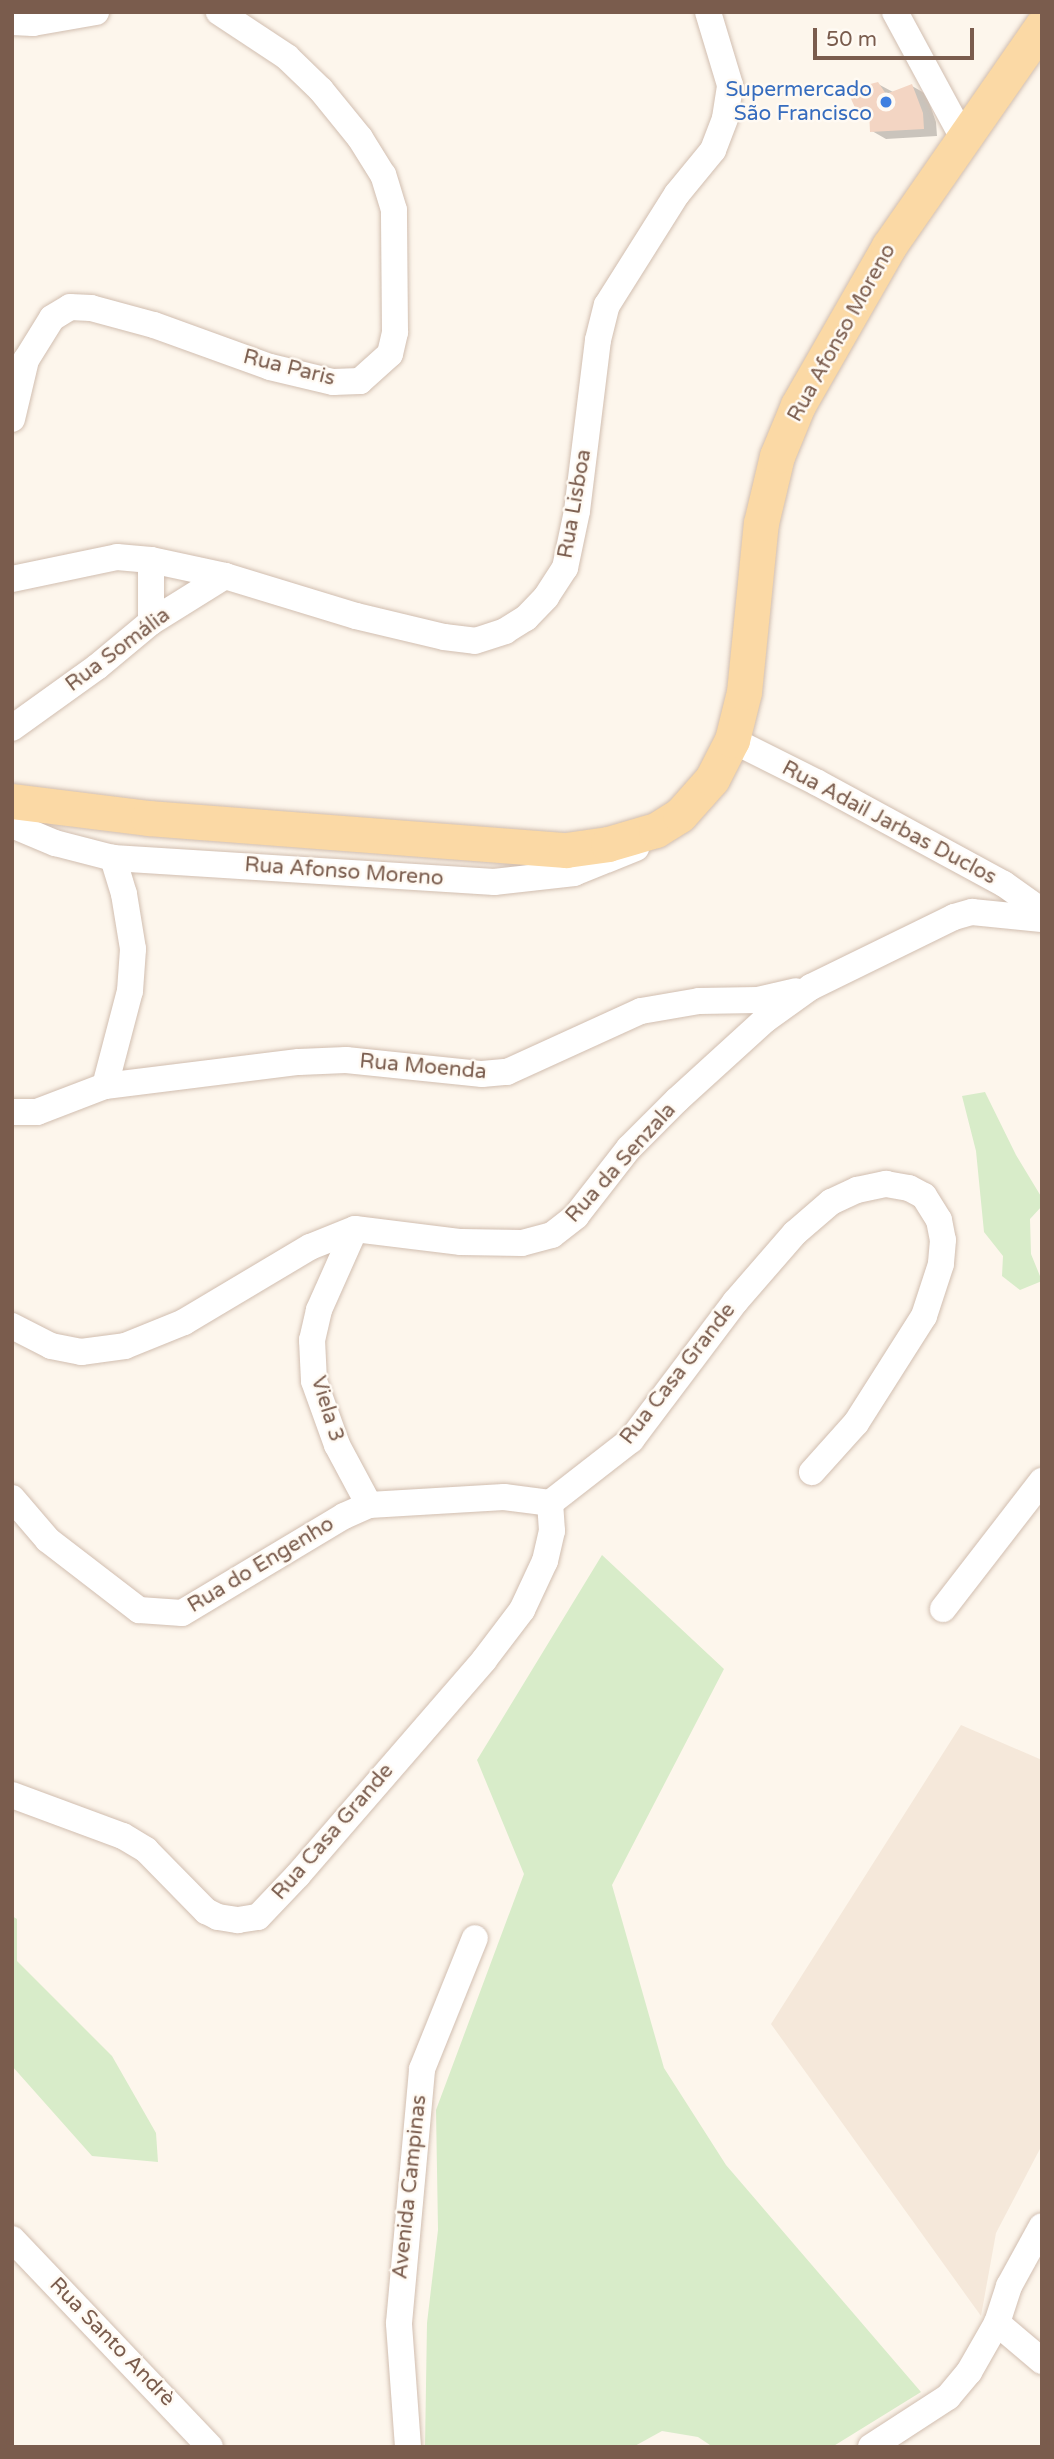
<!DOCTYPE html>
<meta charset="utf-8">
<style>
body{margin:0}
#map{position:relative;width:1054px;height:2459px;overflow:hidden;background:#fdf6ec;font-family:"Varela Round",sans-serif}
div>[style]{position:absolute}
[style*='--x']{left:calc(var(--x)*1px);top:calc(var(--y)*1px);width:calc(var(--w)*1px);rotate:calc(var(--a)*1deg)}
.residential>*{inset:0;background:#f5e8da}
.green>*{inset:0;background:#d8ecc9}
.shadow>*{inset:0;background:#0003}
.building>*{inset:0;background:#f3d5c3}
.roads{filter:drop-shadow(0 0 2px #d1beb0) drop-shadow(0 0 2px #d1beb0)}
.minor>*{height:26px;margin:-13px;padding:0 13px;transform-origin:13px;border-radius:13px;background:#fff}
.major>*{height:35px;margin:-17.5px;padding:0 17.5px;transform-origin:17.5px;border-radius:17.5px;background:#fbd9a5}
.dots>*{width:19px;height:19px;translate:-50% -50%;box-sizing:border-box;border:4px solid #fffaf3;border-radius:50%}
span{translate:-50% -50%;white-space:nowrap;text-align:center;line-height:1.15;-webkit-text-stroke:5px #fffaf3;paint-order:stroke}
.shop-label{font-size:21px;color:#366cbe}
.right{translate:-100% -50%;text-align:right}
.street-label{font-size:21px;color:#7a5c4d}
.frame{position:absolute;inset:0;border:14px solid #7a5c4d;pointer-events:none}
.scale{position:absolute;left:813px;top:28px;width:161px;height:32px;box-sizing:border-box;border:4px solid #7a5c4d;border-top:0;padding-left:9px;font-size:21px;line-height:24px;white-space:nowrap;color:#7a5c4d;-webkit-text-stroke:5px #fffaf3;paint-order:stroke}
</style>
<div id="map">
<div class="residential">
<div style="clip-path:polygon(961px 1725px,1042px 1760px,1042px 2145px,996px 2233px,981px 2316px,771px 2024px)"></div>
</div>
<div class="green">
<div style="clip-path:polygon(985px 1092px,1016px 1155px,1042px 1198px,1042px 1206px,1030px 1219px,1031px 1254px,1042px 1281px,1020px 1290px,1002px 1276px,1003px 1256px,984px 1232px,976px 1151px,962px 1096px)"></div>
<div style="clip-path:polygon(602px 1555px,724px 1669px,612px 1885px,664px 2068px,726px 2165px,921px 2392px,832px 2447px,713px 2447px,698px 2437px,662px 2431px,633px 2447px,425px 2447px,427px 2323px,438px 2230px,436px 2110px,524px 1874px,477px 1760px)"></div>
<div style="clip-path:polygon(12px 1916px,17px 1919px,17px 1961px,112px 2056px,156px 2133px,158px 2162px,92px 2156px,12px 2066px)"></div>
</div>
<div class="shadow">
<div style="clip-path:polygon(878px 84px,893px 92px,912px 86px,926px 94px,936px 122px,937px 136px,886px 139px,872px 131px,871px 117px,859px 110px)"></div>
</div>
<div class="building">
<div style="clip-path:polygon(878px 82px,886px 94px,912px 84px,923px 113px,924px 129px,870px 132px,869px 111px,857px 112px,847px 90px)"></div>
</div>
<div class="roads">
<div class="minor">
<div style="--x:895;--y:12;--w:143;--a:61.6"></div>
<div style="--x:12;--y:22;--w:21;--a:3"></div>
<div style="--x:33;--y:23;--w:64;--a:-9.9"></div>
<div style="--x:12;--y:419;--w:61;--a:-76.7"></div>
<div style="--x:26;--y:360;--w:49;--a:-58.2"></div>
<div style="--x:52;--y:318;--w:21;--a:-31"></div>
<div style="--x:70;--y:307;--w:21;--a:3"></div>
<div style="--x:91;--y:308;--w:65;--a:15.1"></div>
<div style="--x:154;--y:325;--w:123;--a:19.9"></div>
<div style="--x:270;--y:367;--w:65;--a:13.4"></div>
<div style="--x:333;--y:382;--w:27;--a:-2"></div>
<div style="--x:360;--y:381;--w:40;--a:-42"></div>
<div style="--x:390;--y:354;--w:23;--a:-77"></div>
<div style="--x:395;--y:332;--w:122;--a:-90.5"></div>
<div style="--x:394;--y:210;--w:37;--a:-107"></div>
<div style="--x:383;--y:175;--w:44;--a:-121.9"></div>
<div style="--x:360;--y:138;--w:62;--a:-129.1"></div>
<div style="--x:321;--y:90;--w:47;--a:-135.9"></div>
<div style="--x:287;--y:57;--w:82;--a:-146.5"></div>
<div style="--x:151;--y:560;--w:62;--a:90"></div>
<div style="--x:12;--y:579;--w:107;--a:-11.8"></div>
<div style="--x:117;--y:557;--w:34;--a:5"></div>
<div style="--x:151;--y:560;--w:76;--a:12.2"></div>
<div style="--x:225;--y:576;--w:137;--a:17"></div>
<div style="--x:356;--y:616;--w:90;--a:13.4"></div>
<div style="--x:444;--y:637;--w:31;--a:7"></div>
<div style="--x:475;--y:641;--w:32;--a:-18"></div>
<div style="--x:505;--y:631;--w:25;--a:-32"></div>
<div style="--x:526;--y:618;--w:29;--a:-46"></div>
<div style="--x:546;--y:597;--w:35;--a:-57"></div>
<div style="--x:565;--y:568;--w:58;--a:-78.1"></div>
<div style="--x:577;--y:511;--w:172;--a:-83"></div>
<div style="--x:598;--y:340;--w:36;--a:-76"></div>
<div style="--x:607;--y:305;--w:131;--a:-57.8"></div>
<div style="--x:677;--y:194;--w:57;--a:-50.7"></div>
<div style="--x:713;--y:150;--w:34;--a:-69"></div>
<div style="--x:725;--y:118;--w:33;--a:-81"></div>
<div style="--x:730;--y:85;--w:76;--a:-106.8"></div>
<div style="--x:12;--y:728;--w:105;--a:-35.7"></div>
<div style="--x:97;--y:667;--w:70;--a:-39.8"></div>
<div style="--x:151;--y:622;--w:87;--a:-31.9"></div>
<div style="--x:732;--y:740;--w:94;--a:26.6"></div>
<div style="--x:816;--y:782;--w:214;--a:28.5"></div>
<div style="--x:1004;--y:884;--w:47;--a:35.4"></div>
<div style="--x:12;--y:825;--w:47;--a:22.7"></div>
<div style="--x:55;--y:843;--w:60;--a:14.5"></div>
<div style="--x:113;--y:858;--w:382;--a:3.6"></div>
<div style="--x:494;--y:882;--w:81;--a:-6.4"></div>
<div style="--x:574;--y:873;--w:67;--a:-22"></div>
<div style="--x:105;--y:1086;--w:98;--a:-75.3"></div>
<div style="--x:130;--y:991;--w:42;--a:-85.9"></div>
<div style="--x:133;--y:949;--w:56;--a:-99.3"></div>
<div style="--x:124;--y:894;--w:38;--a:-107"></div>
<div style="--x:12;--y:1112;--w:25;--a:0"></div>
<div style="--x:37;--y:1112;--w:73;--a:-20.9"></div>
<div style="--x:105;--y:1086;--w:195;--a:-7.1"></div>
<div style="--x:299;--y:1062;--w:47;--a:-2.4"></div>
<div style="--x:346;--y:1060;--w:137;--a:5.9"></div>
<div style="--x:482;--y:1074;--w:25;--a:-5"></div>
<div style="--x:507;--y:1072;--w:147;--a:-24.5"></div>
<div style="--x:641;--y:1011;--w:59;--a:-9.8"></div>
<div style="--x:699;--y:1001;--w:59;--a:-1"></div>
<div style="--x:758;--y:1000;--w:39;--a:-13"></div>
<div style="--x:355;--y:1229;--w:89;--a:114"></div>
<div style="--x:319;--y:1310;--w:31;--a:103"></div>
<div style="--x:312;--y:1340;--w:41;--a:87.2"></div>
<div style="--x:314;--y:1381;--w:68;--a:70.2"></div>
<div style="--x:337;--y:1445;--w:68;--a:61.9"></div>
<div style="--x:12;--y:1326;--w:44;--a:27.1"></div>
<div style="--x:51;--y:1346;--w:31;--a:11"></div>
<div style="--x:81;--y:1352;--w:44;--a:-7.8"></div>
<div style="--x:125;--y:1346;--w:64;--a:-22.1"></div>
<div style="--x:184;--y:1322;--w:147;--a:-30.8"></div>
<div style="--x:310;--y:1247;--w:48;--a:-21.8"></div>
<div style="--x:355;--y:1229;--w:107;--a:7"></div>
<div style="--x:461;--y:1242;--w:61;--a:0.9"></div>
<div style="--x:522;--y:1243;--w:31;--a:-15"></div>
<div style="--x:552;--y:1235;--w:31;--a:-38"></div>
<div style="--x:576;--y:1216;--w:86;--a:-52.1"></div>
<div style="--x:629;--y:1148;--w:68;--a:-45"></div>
<div style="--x:677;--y:1100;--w:119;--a:-42.3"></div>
<div style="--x:765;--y:1020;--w:57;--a:-35.7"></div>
<div style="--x:811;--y:987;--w:159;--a:-26.1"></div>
<div style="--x:954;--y:917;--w:19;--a:-16"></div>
<div style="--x:972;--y:912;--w:70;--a:5.7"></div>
<div style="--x:12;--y:1498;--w:55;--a:49.4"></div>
<div style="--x:48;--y:1540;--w:115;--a:37.6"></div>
<div style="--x:139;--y:1610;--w:43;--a:4"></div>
<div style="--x:182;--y:1613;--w:189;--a:-30.9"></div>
<div style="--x:344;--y:1516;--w:27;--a:-24"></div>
<div style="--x:369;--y:1505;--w:135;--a:-3.4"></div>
<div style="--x:504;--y:1497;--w:46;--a:7.4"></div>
<div style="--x:550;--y:1503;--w:103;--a:-37.9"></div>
<div style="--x:631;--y:1440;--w:173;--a:-53"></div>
<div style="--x:735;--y:1302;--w:91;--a:-49"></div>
<div style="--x:795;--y:1233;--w:48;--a:-40.7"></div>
<div style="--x:831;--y:1202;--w:29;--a:-25"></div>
<div style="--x:857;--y:1190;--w:30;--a:-12"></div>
<div style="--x:886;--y:1184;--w:23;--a:10"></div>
<div style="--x:909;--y:1188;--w:17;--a:28"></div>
<div style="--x:924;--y:1196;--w:28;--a:58"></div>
<div style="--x:939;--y:1220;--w:20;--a:79"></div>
<div style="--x:943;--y:1240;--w:24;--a:95"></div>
<div style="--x:941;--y:1264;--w:55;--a:108.1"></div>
<div style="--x:924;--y:1316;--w:127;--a:122.4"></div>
<div style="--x:856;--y:1423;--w:66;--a:131.9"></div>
<div style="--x:943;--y:1609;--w:162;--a:-52.3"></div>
<div style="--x:12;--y:1795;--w:118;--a:20.3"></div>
<div style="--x:123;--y:1836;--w:27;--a:31"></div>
<div style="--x:146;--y:1850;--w:86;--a:45.5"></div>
<div style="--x:206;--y:1911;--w:13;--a:27"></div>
<div style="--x:218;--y:1917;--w:20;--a:9"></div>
<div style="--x:238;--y:1920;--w:20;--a:-9"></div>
<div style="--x:258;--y:1917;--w:58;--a:-46.4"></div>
<div style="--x:298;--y:1875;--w:284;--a:-49.1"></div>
<div style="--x:484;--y:1660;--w:63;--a:-52.8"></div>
<div style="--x:522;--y:1610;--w:54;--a:-64.9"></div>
<div style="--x:545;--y:1561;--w:31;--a:-77"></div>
<div style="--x:552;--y:1531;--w:28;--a:-94"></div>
<div style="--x:12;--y:2239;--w:287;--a:46.4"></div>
<div style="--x:997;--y:2323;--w:59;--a:40.2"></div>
<div style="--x:408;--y:2447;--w:124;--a:-94.2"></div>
<div style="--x:399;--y:2323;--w:255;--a:-84.8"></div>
<div style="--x:422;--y:2069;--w:141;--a:-68"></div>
<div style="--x:871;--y:2447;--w:92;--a:-33"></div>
<div style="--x:948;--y:2397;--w:33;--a:-50"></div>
<div style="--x:969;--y:2372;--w:56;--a:-60.3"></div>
<div style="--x:997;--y:2323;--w:39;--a:-72"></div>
<div style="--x:1009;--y:2286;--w:68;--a:-61.2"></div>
</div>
<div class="major">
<div style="--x:12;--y:801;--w:137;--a:7.1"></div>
<div style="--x:148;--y:818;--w:419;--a:4.4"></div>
<div style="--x:566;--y:850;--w:42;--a:-8.1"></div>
<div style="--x:608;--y:844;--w:50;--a:-16.3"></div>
<div style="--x:656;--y:830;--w:28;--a:-32"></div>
<div style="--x:680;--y:815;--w:48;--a:-48.4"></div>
<div style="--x:712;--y:779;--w:44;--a:-62.9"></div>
<div style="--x:732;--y:740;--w:49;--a:-76"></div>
<div style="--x:744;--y:692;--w:170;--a:-84.3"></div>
<div style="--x:761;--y:523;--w:69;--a:-76.6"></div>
<div style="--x:777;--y:456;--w:55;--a:-67.6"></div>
<div style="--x:798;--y:405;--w:183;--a:-60.2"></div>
<div style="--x:889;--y:246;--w:268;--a:-55.2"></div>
</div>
</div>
<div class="dots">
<div style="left:886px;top:102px;background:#3f7fe0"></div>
</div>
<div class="shop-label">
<span class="right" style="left:872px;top:102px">Supermercado<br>São Francisco</span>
</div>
<div class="street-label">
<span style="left:842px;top:333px;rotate:-61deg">Rua Afonso Moreno</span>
<span style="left:289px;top:368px;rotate:14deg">Rua Paris</span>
<span style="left:575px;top:504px;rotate:-80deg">Rua Lisboa</span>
<span style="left:118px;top:650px;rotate:-37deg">Rua Somália</span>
<span style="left:889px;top:823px;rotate:28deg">Rua Adail Jarbas Duclos</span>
<span style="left:344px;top:872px;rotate:4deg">Rua Afonso Moreno</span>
<span style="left:423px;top:1067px;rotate:5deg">Rua Moenda</span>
<span style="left:621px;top:1163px;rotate:-48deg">Rua da Senzala</span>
<span style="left:678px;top:1374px;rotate:-52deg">Rua Casa Grande</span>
<span style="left:327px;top:1409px;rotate:73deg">Viela 3</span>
<span style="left:261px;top:1565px;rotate:-31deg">Rua do Engenho</span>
<span style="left:333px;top:1832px;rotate:-49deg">Rua Casa Grande</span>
<span style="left:410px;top:2187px;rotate:-84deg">Avenida Campinas</span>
<span style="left:112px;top:2342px;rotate:46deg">Rua Santo Andrè</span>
</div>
<div class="frame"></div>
<div class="scale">50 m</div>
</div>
